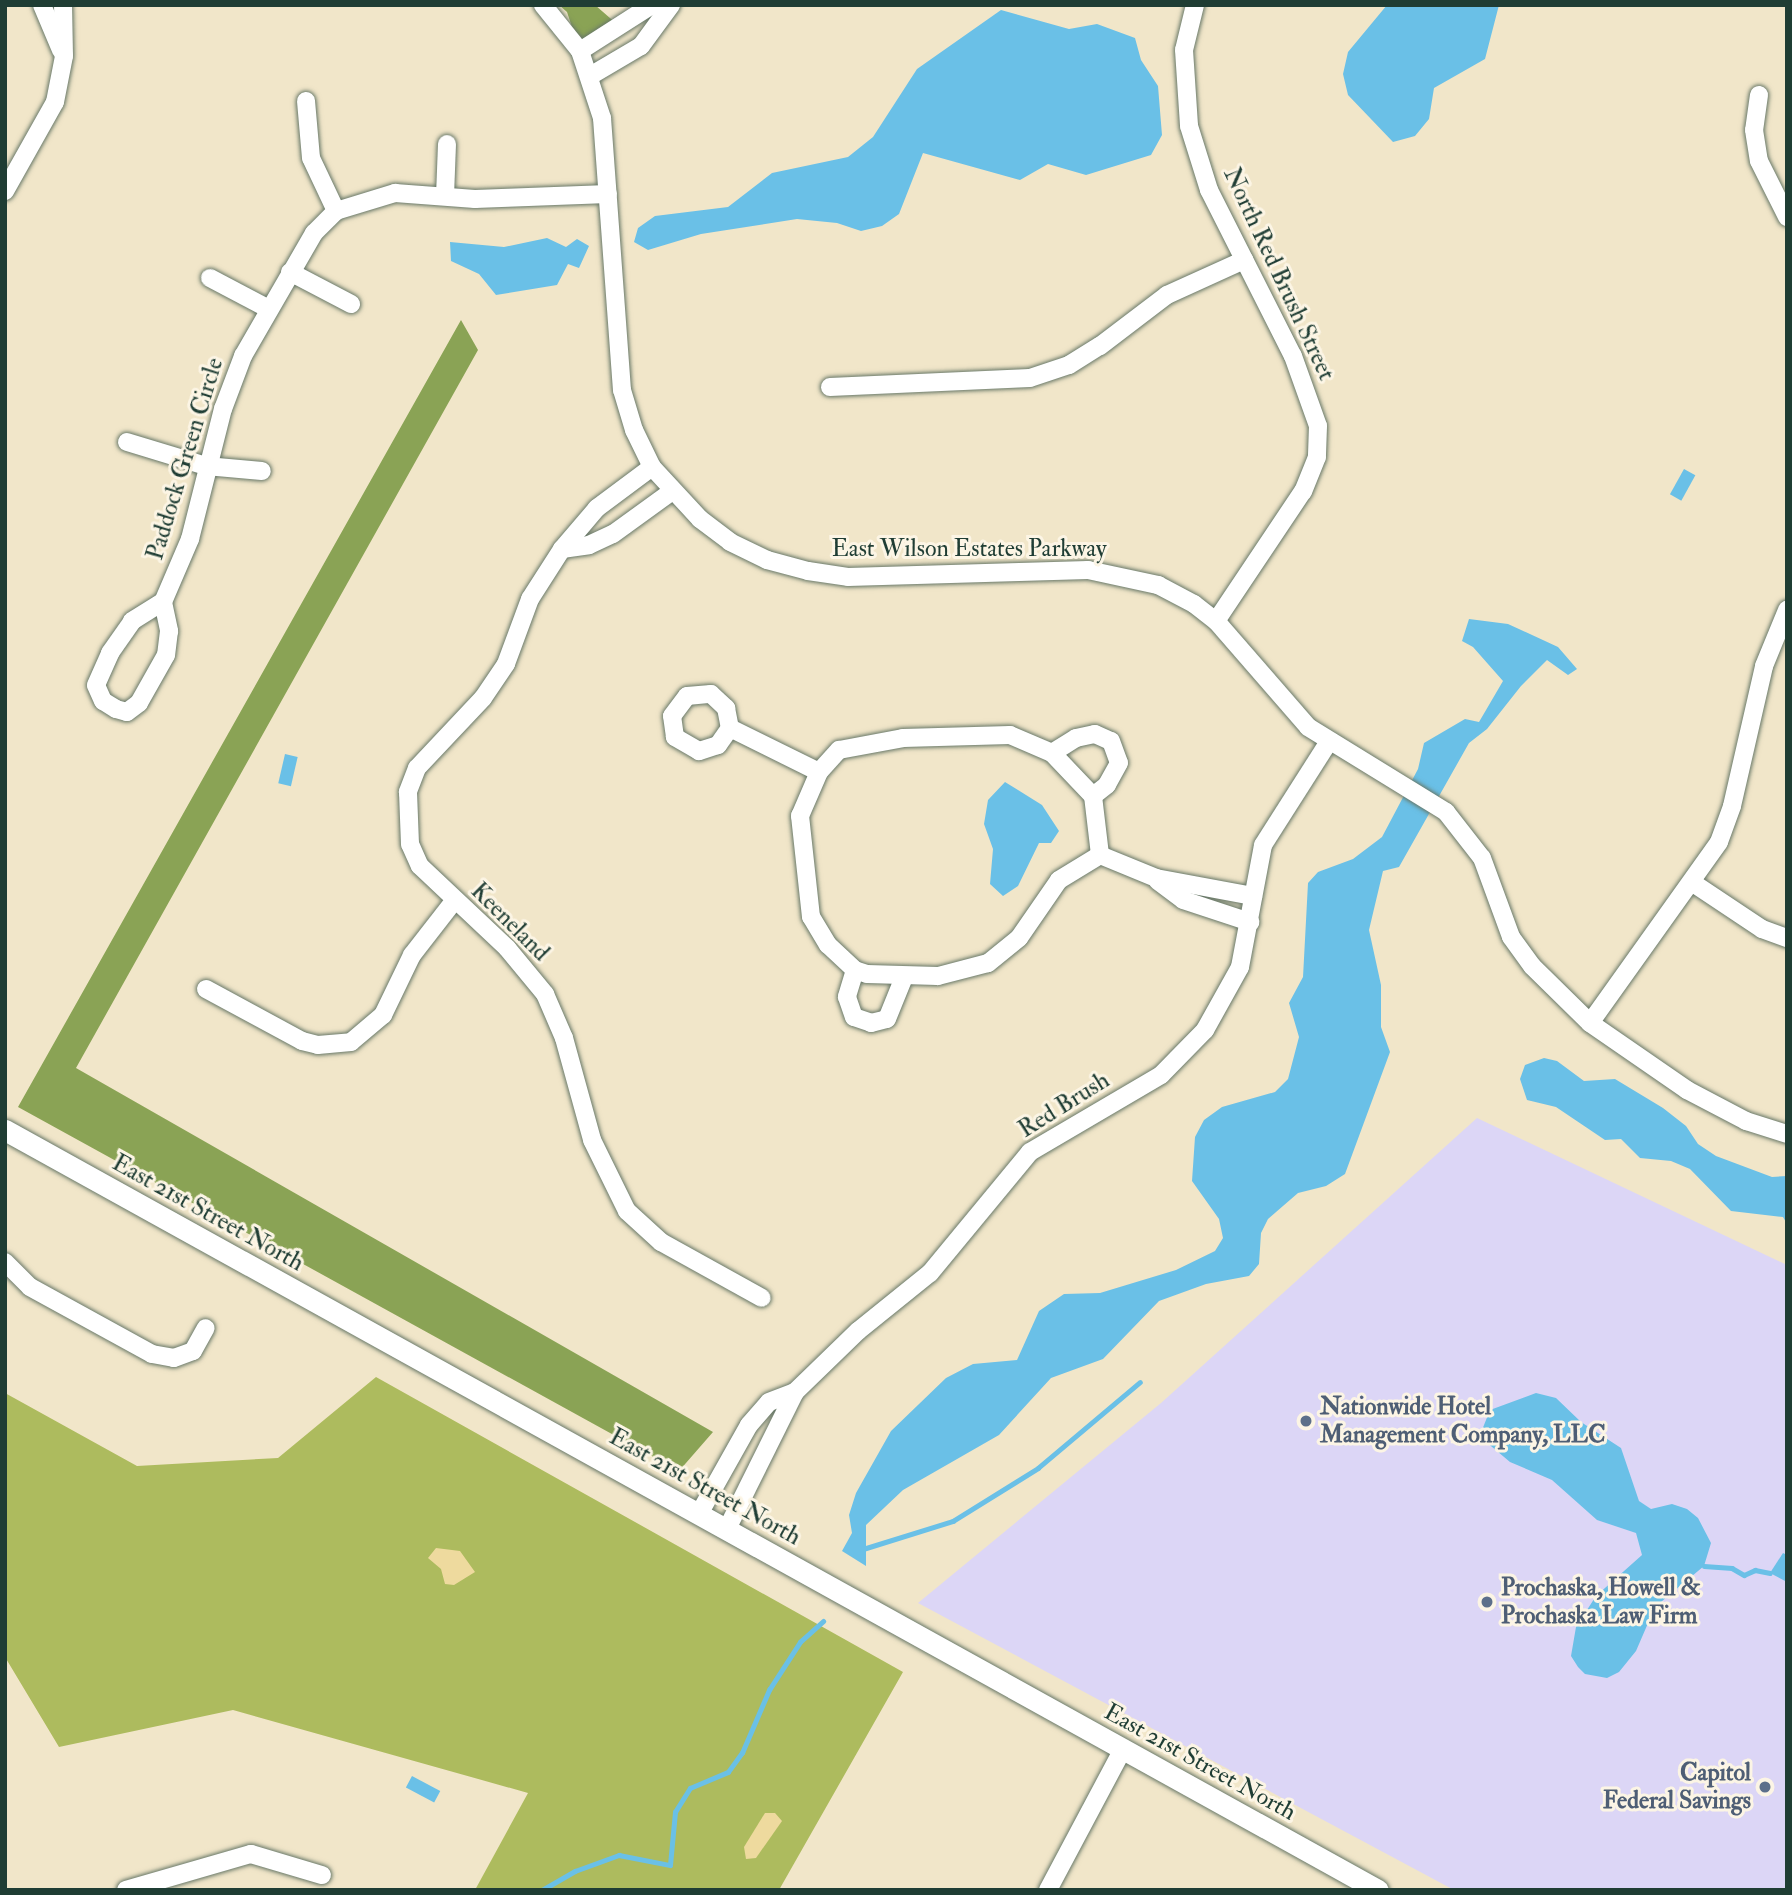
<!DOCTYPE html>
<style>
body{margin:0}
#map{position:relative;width:1792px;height:1895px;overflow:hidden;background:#f1e6c9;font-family:"IM FELL Double Pica",serif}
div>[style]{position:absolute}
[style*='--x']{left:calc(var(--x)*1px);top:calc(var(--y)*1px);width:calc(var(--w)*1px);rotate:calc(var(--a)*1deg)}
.built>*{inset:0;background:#dcd6f6}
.green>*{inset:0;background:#adbb5e}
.forest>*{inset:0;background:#8aa355}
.sand>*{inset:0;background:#eeda9e}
.water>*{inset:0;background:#6ac0e7;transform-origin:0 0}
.stream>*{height:4.5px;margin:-2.25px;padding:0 2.25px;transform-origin:2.25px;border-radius:2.25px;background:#6ac0e7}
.roads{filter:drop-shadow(0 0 2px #687868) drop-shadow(0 0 2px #687868)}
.minor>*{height:18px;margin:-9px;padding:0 9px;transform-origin:9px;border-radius:9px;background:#fff}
.major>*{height:21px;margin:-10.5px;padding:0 10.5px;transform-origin:10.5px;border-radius:10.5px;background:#fff}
.dots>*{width:19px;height:19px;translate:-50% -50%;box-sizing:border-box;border:4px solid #fcf5e5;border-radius:50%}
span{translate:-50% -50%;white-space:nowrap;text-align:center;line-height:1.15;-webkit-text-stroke:6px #fcf5e5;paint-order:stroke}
.street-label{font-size:24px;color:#1f3d34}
.service-label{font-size:24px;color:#4e5e75;font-weight:700}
.left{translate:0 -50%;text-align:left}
.right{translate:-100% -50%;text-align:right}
.frame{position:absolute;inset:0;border:7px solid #1f3d34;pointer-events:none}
</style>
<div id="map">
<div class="built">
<div style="clip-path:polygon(1477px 1118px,1787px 1265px,1787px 1890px,1454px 1890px,918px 1603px,1161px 1403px)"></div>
</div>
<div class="green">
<div style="clip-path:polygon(376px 1377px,903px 1672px,779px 1890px,475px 1890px,528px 1793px,233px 1710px,59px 1747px,5px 1657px,5px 1393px,137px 1466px,278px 1458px)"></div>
</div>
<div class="forest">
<div style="clip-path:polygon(559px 5px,595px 5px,618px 25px,580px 51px,567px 12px)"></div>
<div style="clip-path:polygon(461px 320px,478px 350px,76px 1068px,713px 1432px,679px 1471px,18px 1107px)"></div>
</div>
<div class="sand">
<div style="clip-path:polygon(436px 1548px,460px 1551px,475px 1572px,454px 1585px,445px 1584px,441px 1569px,428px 1558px)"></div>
<div style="clip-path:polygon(765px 1813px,775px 1813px,782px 1821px,756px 1858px,746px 1859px,744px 1847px)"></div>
</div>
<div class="water">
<div style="clip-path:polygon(1387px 5px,1499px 5px,1485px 59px,1434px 88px,1429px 119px,1415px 136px,1393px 142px,1348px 95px,1343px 74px,1348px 52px)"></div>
<div style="clip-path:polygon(1001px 10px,1069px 29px,1097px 24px,1135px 38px,1141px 60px,1158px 86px,1162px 135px,1151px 155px,1086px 175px,1048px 164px,1020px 180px,923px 153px,899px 214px,882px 226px,861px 231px,837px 223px,797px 219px,701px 234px,648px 250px,634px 242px,638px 228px,655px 216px,728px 207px,772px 173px,848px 157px,873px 137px,917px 69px)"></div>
<div style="clip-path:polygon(547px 238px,566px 247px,577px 239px,589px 246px,579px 268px,568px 264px,557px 285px,496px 295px,479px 274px,451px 261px,450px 242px,504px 247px)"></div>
<div style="left:1684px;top:469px;width:13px;height:29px;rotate:29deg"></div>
<div style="clip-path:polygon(1469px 619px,1508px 624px,1558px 647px,1577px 669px,1568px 675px,1547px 660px,1521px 686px,1487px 729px,1469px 743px,1399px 867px,1383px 871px,1369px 930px,1381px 985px,1381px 1027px,1390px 1052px,1345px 1174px,1326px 1186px,1298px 1193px,1268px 1219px,1261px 1233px,1259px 1264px,1249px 1276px,1206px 1284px,1159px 1301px,1103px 1359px,1051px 1378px,999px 1435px,903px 1490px,866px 1525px,866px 1566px,842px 1551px,852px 1533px,849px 1515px,856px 1493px,891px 1431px,946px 1378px,973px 1364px,1017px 1360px,1039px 1311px,1064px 1294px,1100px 1293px,1176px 1270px,1215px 1251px,1223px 1238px,1219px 1219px,1192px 1181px,1195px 1137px,1204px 1120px,1222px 1107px,1275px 1092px,1288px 1079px,1299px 1037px,1289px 1003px,1303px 977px,1308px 883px,1318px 872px,1353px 859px,1382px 837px,1418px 769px,1424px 743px,1465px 719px,1479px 722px,1503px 681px,1473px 647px,1462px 641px)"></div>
<div style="left:285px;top:754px;width:13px;height:30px;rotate:13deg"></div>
<div style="clip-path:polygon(1005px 782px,1042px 805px,1059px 831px,1051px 843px,1039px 843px,1018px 886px,1003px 896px,990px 884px,993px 849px,984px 824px,988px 800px)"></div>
<div style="clip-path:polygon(1544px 1058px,1557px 1061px,1584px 1081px,1615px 1079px,1663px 1108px,1686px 1126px,1698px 1144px,1716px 1156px,1772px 1177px,1787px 1176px,1787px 1224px,1783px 1217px,1731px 1211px,1690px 1169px,1671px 1161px,1640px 1158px,1621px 1139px,1605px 1140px,1556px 1107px,1527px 1100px,1520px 1079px,1525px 1065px)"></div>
<div style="clip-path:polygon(1536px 1393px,1556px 1398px,1581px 1422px,1621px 1448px,1639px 1501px,1651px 1509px,1672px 1504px,1687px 1509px,1698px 1518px,1711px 1543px,1704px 1566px,1655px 1607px,1636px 1651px,1619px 1672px,1607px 1678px,1585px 1674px,1578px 1667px,1571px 1656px,1576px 1627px,1596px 1596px,1642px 1555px,1636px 1533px,1597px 1520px,1552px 1480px,1510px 1462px,1485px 1441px,1482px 1430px,1490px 1410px)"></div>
<div style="clip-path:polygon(1783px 1553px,1787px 1555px,1787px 1582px,1770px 1573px)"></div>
<div style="left:412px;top:1776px;width:32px;height:13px;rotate:28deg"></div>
</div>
<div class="stream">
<div style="--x:863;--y:1549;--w:94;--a:-17.3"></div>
<div style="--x:953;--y:1521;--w:100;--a:-31.9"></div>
<div style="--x:1038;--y:1468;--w:133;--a:-40.1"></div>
<div style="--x:1704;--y:1566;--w:28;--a:4"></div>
<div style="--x:1732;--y:1568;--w:14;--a:30"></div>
<div style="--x:1744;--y:1575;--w:12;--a:-24"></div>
<div style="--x:1755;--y:1570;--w:15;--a:11"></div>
<div style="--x:542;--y:1890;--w:38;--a:-30"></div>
<div style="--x:575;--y:1871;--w:47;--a:-20"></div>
<div style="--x:619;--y:1855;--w:52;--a:11.1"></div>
<div style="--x:670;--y:1865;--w:53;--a:-84.6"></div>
<div style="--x:675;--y:1812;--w:28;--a:-58"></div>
<div style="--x:690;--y:1788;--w:41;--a:-22.8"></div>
<div style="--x:728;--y:1772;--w:24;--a:-54"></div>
<div style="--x:742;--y:1753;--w:69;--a:-66.8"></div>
<div style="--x:769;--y:1690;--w:57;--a:-57.1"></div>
<div style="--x:800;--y:1642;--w:31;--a:-42"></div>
</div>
<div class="roads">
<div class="minor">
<div style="--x:42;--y:5;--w:49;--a:67.1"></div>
<div style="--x:543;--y:5;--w:59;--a:51.2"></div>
<div style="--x:580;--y:51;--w:71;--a:71.8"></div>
<div style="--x:602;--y:118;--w:273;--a:85.8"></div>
<div style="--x:622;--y:390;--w:42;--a:73.3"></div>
<div style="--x:634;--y:430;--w:41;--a:64.1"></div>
<div style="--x:652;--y:467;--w:71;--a:47.3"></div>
<div style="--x:700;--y:519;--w:38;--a:37"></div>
<div style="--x:730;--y:542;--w:41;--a:25.9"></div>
<div style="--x:767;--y:560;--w:42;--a:15"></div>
<div style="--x:808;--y:571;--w:40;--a:8.5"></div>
<div style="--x:848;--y:577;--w:240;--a:-1.7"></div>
<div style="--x:1088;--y:570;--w:72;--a:12.1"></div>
<div style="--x:1158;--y:585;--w:41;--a:27.8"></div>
<div style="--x:1194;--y:604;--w:28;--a:38"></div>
<div style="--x:1216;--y:621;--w:140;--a:49"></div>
<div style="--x:1308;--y:727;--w:162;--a:31.6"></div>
<div style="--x:1446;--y:812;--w:58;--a:52"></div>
<div style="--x:1482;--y:858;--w:84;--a:69.8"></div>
<div style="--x:1511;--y:937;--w:36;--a:54"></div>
<div style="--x:1532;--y:966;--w:81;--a:44.5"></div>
<div style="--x:1590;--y:1023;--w:118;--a:34.6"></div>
<div style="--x:1687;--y:1090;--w:67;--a:27.7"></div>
<div style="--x:1746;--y:1121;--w:43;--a:17.6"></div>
<div style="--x:1195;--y:5;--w:46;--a:103.7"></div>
<div style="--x:1184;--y:50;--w:76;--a:86.2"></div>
<div style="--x:1189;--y:126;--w:67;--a:72.6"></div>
<div style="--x:1209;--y:190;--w:186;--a:63.2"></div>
<div style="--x:1293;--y:356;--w:74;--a:70.3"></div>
<div style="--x:1318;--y:426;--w:31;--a:92"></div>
<div style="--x:1317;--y:457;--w:37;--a:112"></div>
<div style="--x:1303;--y:491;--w:156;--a:123.8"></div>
<div style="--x:580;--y:51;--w:85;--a:-32.6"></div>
<div style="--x:590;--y:76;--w:59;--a:-30.5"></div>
<div style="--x:641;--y:46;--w:51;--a:-53.8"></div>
<div style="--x:1759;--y:95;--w:35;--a:98"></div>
<div style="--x:1754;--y:130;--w:31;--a:81"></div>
<div style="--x:1759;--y:161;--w:63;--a:63.4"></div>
<div style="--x:306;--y:101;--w:57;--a:85"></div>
<div style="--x:311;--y:158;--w:59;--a:64.7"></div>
<div style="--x:5;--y:191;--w:102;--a:-60.7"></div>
<div style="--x:55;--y:102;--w:47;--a:-78.9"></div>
<div style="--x:64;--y:56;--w:51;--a:-91.1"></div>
<div style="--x:445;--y:196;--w:52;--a:-87.8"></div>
<div style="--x:290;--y:272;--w:69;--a:27.7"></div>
<div style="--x:210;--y:278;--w:64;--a:27.8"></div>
<div style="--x:830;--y:387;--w:200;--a:-2.6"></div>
<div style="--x:1030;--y:378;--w:41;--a:-18.4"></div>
<div style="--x:1069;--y:365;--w:36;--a:-32"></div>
<div style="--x:1100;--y:346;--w:84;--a:-37.3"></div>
<div style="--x:1167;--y:295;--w:85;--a:-24.4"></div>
<div style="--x:127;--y:442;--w:83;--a:16.9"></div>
<div style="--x:206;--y:466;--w:56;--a:5.1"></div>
<div style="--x:652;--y:467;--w:69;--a:143.3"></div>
<div style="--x:597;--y:508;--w:54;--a:130.5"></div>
<div style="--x:562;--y:549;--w:27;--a:-8"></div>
<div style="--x:589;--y:545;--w:26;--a:-25"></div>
<div style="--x:613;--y:534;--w:72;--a:-35.9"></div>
<div style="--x:562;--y:549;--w:59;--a:122.6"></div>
<div style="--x:530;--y:599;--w:69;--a:110.3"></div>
<div style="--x:506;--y:664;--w:41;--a:124.1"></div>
<div style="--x:483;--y:698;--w:96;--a:133.3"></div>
<div style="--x:417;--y:768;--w:26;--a:111"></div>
<div style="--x:408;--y:792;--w:52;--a:87.8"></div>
<div style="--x:410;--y:844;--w:24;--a:66"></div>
<div style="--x:420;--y:866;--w:120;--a:43.3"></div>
<div style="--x:507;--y:948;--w:60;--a:50.4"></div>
<div style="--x:545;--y:994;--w:48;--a:66.6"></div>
<div style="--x:564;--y:1038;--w:106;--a:74.6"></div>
<div style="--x:592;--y:1140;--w:79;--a:63.8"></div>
<div style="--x:627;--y:1211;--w:46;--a:42.4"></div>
<div style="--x:661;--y:1242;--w:115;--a:29"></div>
<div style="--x:163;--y:602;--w:30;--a:78"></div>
<div style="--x:169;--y:631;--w:24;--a:97"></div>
<div style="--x:166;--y:655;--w:55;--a:119.4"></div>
<div style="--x:139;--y:703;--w:15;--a:143"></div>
<div style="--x:127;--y:712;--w:11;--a:-165"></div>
<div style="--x:116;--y:709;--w:15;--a:-148"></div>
<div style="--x:103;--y:701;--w:17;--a:-114"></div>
<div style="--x:96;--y:685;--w:35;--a:-66"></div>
<div style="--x:110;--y:653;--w:39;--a:-55"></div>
<div style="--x:132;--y:621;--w:36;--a:-32"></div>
<div style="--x:163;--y:602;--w:69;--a:-66.8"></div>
<div style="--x:190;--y:539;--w:134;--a:-75.8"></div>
<div style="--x:223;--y:409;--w:57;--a:-69.3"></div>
<div style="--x:243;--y:356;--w:142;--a:-60"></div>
<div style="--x:314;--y:233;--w:31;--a:-45"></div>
<div style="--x:336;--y:211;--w:62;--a:-17"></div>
<div style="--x:395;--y:193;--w:80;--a:4.3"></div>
<div style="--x:475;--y:199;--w:133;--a:-2.2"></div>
<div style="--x:730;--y:728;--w:21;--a:125"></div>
<div style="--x:718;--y:745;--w:20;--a:162"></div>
<div style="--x:699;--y:751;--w:28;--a:-150"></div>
<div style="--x:675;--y:737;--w:21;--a:-98"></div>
<div style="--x:672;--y:716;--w:25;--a:-53"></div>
<div style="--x:687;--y:696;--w:24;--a:-5"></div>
<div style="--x:711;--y:694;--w:21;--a:43"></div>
<div style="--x:726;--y:708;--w:20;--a:79"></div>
<div style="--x:730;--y:728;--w:99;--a:26.3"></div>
<div style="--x:1052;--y:753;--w:28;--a:-32"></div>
<div style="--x:1076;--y:738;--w:19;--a:-12"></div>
<div style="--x:1095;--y:734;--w:17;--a:24"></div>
<div style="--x:1111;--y:741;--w:23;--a:70"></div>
<div style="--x:1119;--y:763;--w:25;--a:119"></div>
<div style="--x:1107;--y:785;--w:18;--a:142"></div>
<div style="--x:1100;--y:855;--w:48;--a:148.6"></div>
<div style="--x:1059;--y:880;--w:70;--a:124.6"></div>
<div style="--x:1019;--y:938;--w:40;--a:141"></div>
<div style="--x:988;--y:963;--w:52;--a:165.4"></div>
<div style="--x:938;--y:976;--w:71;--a:-178.4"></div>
<div style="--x:867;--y:974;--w:13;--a:-162"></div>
<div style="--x:855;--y:970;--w:37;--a:-137"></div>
<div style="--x:828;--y:945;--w:33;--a:-121"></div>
<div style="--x:811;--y:917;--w:102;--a:-96.2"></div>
<div style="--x:800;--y:816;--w:48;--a:-66.6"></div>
<div style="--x:819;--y:772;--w:30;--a:-48"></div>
<div style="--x:839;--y:750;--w:65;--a:-10.6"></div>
<div style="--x:903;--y:738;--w:107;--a:-1.6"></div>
<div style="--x:1010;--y:735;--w:46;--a:23.2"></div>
<div style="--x:1052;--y:753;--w:59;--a:46.4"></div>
<div style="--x:1093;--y:796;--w:59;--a:83.2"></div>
<div style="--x:1100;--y:855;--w:61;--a:22.3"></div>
<div style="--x:1156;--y:878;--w:99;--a:10.5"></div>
<div style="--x:1158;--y:881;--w:31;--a:37"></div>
<div style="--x:1183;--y:900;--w:71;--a:18.2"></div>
<div style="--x:1693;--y:883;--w:83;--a:33.7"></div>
<div style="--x:1762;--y:929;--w:27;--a:20"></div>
<div style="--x:855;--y:970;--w:28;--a:107"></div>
<div style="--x:847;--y:997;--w:21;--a:71"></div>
<div style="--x:854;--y:1017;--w:18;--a:19"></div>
<div style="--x:871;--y:1023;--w:16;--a:-14"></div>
<div style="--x:887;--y:1019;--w:45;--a:-68"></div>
<div style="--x:206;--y:989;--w:109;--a:28.4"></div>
<div style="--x:302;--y:1041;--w:16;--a:14"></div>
<div style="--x:318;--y:1045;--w:33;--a:-5"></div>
<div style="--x:351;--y:1042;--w:42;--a:-40.2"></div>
<div style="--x:383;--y:1015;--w:67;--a:-64.2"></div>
<div style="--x:412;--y:955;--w:68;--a:-52.1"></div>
<div style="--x:1590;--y:1023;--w:222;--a:-54.5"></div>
<div style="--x:1719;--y:842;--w:38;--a:-70"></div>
<div style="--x:1732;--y:806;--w:144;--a:-77.1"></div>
<div style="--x:1764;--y:666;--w:61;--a:-67.7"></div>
<div style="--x:5;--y:1262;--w:35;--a:45"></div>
<div style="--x:30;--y:1287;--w:139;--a:28.8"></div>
<div style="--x:152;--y:1354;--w:22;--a:10"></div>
<div style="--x:174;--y:1358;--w:20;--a:-20"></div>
<div style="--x:193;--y:1351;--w:26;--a:-61"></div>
<div style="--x:699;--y:1514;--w:102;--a:-60.7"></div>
<div style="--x:749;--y:1425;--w:30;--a:-49"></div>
<div style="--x:769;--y:1402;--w:28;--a:-21"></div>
<div style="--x:795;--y:1392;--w:88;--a:-44.1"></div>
<div style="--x:858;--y:1331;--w:92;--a:-38.9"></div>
<div style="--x:930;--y:1273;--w:157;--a:-50.4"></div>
<div style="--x:1030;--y:1152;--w:152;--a:-30.4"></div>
<div style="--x:1161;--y:1075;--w:63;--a:-45.6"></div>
<div style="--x:1205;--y:1030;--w:72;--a:-60.9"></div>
<div style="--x:1240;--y:967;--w:124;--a:-79.3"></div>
<div style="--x:1263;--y:845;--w:121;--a:-57.5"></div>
<div style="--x:727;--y:1529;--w:153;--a:-63.6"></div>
<div style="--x:126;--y:1890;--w:130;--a:-16.1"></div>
<div style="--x:251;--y:1854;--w:74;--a:16.5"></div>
<div style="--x:1048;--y:1890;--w:160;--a:-62"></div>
</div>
<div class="major">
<div style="--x:5;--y:1130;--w:1569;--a:28.97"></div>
</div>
</div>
<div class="dots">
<div style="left:1306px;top:1421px;background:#5c6f8a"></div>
<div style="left:1487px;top:1602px;background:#5c6f8a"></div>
<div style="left:1765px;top:1787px;background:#5c6f8a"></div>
</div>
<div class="street-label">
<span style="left:1279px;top:274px;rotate:65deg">North Red Brush Street</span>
<span style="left:185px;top:459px;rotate:-73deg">Paddock Green Circle</span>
<span style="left:969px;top:549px">East Wilson Estates Parkway</span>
<span style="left:510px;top:922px;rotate:45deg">Keeneland</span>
<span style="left:1064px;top:1105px;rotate:-32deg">Red Brush</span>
<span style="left:208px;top:1213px;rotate:29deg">East 21st Street North</span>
<span style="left:705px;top:1487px;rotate:29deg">East 21st Street North</span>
<span style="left:1200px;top:1762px;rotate:29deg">East 21st Street North</span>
</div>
<div class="service-label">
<span class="left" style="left:1320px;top:1421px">Nationwide Hotel<br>Management Company, LLC</span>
<span class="left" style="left:1501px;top:1602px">Prochaska, Howell &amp;<br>Prochaska Law Firm</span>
<span class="right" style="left:1751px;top:1787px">Capitol<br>Federal Savings</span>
</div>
<div class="frame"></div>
</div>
